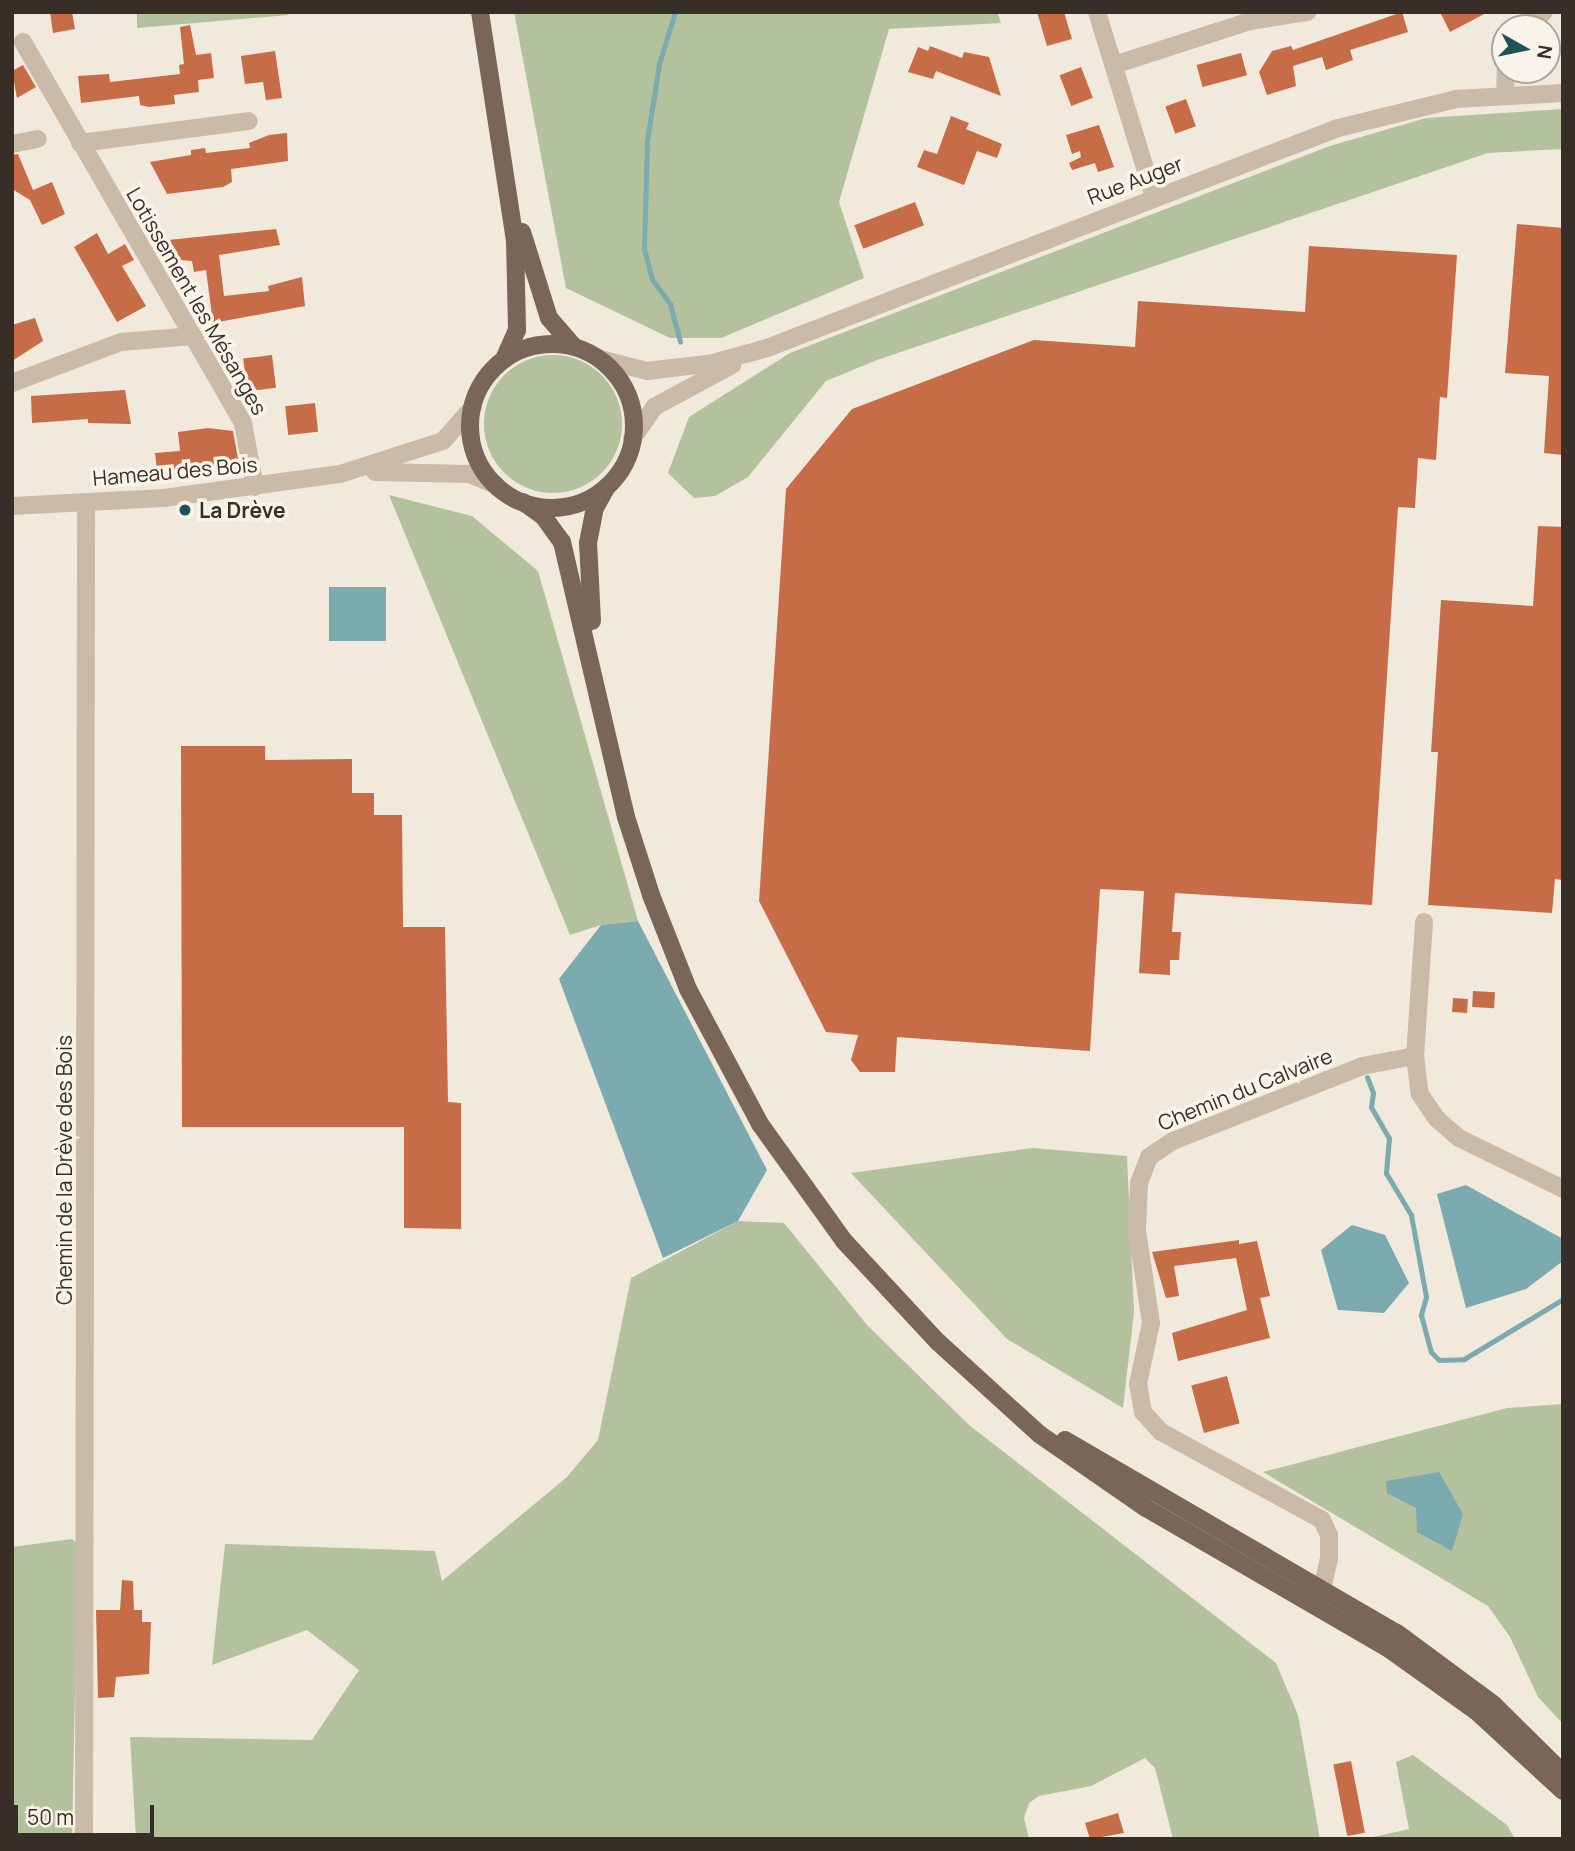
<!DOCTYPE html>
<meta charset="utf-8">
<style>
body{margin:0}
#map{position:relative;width:1575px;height:1851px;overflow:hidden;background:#f2e9dd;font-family:Manrope,sans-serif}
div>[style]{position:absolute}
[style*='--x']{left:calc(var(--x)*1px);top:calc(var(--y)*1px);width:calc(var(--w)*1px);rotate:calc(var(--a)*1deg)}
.green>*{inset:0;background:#b3c19c}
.round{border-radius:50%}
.water>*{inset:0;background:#7baaaf;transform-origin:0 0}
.stream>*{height:5px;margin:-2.5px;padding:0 2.5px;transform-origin:2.5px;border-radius:2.5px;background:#7baaaf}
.building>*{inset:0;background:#c66c47;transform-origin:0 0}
.minor>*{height:18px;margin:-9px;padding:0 9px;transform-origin:9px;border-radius:9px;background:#cabaa8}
.major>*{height:18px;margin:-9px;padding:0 9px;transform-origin:9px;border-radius:9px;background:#796659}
.major>.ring{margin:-9px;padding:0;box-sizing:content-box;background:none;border:18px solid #796659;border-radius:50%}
.dots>*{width:19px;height:19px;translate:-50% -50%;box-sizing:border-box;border:4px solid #faf3e9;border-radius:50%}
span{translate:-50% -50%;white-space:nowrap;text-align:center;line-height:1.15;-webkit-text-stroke:7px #faf3e9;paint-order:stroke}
.street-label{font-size:21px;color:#372e28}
.poi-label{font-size:21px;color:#372e28;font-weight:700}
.left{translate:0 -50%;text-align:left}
.frame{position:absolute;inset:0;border:14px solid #372e28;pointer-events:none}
.north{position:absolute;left:1491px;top:14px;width:70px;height:70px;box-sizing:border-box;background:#faf3e9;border:2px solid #aca49c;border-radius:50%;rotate:99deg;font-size:19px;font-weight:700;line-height:28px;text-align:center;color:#372e28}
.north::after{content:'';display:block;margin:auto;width:24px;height:32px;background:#1e5259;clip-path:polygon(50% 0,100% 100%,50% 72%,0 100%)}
.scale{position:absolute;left:14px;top:1805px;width:140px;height:32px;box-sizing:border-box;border:4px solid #372e28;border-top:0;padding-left:9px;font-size:21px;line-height:24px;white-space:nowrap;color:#372e28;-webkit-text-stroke:5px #faf3e9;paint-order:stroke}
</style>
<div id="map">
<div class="green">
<div style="clip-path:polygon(137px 12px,286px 12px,288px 15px,137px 28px)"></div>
<div style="clip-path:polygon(514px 12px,997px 12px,1001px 23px,889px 29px,839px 202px,864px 278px,721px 338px,670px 338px,566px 288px)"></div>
<div style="clip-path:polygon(1563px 109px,1563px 149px,1488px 153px,877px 360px,826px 381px,748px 477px,715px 496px,694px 498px,668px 473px,689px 417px,790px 353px,1330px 146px,1426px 118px)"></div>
<div class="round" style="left:484px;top:355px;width:138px;height:138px"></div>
<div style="clip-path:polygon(389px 495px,472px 516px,538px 571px,638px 921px,601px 925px,570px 935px)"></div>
<div style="clip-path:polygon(1033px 1148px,1127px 1156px,1134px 1312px,1123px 1408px,1007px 1339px,851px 1173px)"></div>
<div style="clip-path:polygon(738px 1221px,784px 1223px,867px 1325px,969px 1425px,1276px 1663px,1298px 1715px,1320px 1839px,1173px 1839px,1155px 1768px,1145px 1758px,1091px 1786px,1039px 1796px,1029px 1803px,1024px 1818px,1029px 1839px,136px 1839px,130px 1737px,312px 1740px,359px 1670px,307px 1630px,212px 1665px,225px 1544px,435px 1551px,442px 1581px,567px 1477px,598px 1440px,631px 1278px)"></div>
<div style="clip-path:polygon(1563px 1404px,1563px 1724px,1538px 1697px,1510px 1637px,1488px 1606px,1263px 1472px,1507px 1408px)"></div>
<div style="clip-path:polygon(72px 1539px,78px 1544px,72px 1839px,12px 1839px,12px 1547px)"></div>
<div style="clip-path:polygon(1413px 1755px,1507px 1825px,1515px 1839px,1364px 1839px,1409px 1829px,1396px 1762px)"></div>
</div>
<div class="water">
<div style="left:329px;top:587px;width:57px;height:54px"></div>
<div style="clip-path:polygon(638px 921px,767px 1170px,738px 1221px,663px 1258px,559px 979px,601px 925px)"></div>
<div style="clip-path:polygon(1466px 1185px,1563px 1239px,1563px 1261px,1526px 1289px,1466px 1308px,1437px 1194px)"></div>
<div style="clip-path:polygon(1352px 1225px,1385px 1235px,1409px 1283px,1384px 1313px,1338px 1310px,1321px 1250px)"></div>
<div style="clip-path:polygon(1439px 1472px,1463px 1514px,1452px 1551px,1417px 1532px,1416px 1508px,1387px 1493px,1386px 1481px)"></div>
</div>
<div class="stream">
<div style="--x:675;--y:12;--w:54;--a:107.1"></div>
<div style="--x:659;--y:64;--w:78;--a:98.9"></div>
<div style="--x:647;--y:141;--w:108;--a:91.6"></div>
<div style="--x:644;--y:249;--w:31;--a:75"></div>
<div style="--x:652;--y:279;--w:31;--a:54"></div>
<div style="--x:670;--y:304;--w:39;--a:75"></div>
<div style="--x:1367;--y:1077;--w:17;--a:69"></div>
<div style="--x:1373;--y:1093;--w:14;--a:98"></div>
<div style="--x:1371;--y:1107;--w:36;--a:60"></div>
<div style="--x:1389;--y:1138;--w:35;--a:95"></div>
<div style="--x:1386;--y:1173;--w:49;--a:59.2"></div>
<div style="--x:1411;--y:1215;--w:83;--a:79.6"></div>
<div style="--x:1426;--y:1297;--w:19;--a:106"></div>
<div style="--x:1421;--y:1315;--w:38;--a:75"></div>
<div style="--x:1431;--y:1352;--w:11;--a:45"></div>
<div style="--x:1439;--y:1360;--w:25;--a:-2"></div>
<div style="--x:1464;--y:1359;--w:116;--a:-31.2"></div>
</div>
<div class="building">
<div style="clip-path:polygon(50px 12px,72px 12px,75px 29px,53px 33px)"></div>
<div style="clip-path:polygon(1037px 12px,1064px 12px,1072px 39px,1047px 46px)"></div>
<div style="clip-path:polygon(1402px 12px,1408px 32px,1350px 50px,1353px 60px,1326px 70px,1322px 57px,1293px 66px,1296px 86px,1267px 95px,1259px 72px,1272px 51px,1291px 46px,1293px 50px)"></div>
<div style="clip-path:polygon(1440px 12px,1488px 12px,1450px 32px)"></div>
<div style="clip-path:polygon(190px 25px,196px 55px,211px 53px,214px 78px,198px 80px,199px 92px,174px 95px,175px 104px,149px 107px,140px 105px,139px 96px,81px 103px,78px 76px,109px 74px,110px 82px,180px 74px,179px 65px,184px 64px,180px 27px)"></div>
<div style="clip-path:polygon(930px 46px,962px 58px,964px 52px,989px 57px,1001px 96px,936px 71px,933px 79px,908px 72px,918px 47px,928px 51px)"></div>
<div style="clip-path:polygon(275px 51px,282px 98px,266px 100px,263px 82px,245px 84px,241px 56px)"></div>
<div style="left:1241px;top:53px;width:23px;height:46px;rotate:75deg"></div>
<div style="clip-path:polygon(23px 65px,36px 87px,17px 98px,12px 71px)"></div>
<div style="left:1081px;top:67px;width:33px;height:23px;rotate:69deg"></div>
<div style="left:1186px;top:99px;width:29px;height:22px;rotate:70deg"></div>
<div style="clip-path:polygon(951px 116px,969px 123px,966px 129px,1002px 144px,997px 158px,977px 151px,964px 185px,917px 167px,924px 150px,937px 154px)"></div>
<div style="clip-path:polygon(1099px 125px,1114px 167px,1098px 172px,1095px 163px,1072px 170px,1069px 163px,1081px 157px,1080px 151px,1072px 154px,1066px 135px)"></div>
<div style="clip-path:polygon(287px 133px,288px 161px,231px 169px,232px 182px,223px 187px,167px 194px,150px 162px,191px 155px,191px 150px,205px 148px,206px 153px,250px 148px,249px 143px,269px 135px)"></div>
<div style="clip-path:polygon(18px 154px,33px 190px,52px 182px,65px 214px,42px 225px,30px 200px,12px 189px,12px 155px)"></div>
<div style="left:915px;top:202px;width:25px;height:65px;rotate:69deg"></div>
<div style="clip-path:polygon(1517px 224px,1563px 228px,1563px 455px,1544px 453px,1549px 376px,1505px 373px)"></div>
<div style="clip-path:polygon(276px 229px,280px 245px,219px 255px,224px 296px,269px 291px,268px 286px,302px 277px,305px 306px,213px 323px,206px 270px,194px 272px,192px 261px,170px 259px,168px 240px)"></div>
<div style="clip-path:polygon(97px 233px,108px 254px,125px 244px,134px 260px,122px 266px,146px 306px,117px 322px,74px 247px)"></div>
<div style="clip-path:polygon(1309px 246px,1457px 255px,1447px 398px,1440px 397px,1436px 460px,1418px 458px,1415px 508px,1398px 507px,1372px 905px,1175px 893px,1172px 932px,1181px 932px,1179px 960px,1170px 960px,1170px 975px,1139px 973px,1144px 891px,1100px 889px,1090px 1051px,897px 1037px,895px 1072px,860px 1072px,851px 1060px,858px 1035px,826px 1032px,759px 901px,786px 489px,852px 409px,1034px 340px,1135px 347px,1138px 301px,1305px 312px)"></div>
<div style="clip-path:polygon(35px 318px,43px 341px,12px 361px,12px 325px)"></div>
<div style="left:272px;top:355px;width:33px;height:29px;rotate:83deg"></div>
<div style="clip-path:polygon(125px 390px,131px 424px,88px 423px,88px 419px,32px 423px,31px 396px)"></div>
<div style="left:315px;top:403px;width:29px;height:30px;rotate:84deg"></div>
<div style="clip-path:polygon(208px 428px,233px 431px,240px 470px,158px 479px,155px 453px,180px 451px,178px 432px)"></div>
<div style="clip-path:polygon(1538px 526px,1563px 527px,1563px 880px,1555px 879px,1552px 913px,1428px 905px,1438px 752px,1431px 752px,1441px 600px,1533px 606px)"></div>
<div style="clip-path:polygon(181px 746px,265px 746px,265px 760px,352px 759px,352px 793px,374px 793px,374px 815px,402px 815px,403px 927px,445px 927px,448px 1102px,461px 1103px,461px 1229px,404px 1228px,404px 1127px,182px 1127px)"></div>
<div style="left:1473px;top:991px;width:22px;height:16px;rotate:3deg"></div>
<div style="left:1453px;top:998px;width:15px;height:14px;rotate:4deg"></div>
<div style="clip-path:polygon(1239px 1240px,1239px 1244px,1257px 1241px,1270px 1296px,1260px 1298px,1270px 1338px,1178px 1361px,1172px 1333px,1247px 1310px,1236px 1258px,1174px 1266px,1179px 1296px,1166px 1298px,1152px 1252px)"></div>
<div style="left:1227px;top:1376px;width:49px;height:37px;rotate:75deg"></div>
<div style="clip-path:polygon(122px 1580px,133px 1581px,134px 1610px,142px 1610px,142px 1622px,151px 1622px,149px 1674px,116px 1677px,114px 1697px,98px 1698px,96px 1610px,120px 1610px)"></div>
<div style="left:1351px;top:1761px;width:73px;height:18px;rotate:79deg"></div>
<div style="clip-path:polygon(1118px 1813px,1124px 1833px,1090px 1839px,1085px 1823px)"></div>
</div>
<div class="minor">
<div style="--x:1097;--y:12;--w:194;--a:72.9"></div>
<div style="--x:1526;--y:28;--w:24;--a:-42"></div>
<div style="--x:23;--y:42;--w:440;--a:60"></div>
<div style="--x:243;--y:423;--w:65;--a:79.4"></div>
<div style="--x:1114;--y:65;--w:143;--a:-17.9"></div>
<div style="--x:1250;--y:21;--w:58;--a:-9"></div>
<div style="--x:1505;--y:95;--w:25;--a:-88"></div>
<div style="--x:80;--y:143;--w:170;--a:-7.4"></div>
<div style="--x:12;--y:144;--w:26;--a:-11"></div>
<div style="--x:600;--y:359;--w:49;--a:14.3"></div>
<div style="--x:647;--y:371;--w:66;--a:-6.9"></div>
<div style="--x:713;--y:363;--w:56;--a:-15.5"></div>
<div style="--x:767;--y:348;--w:612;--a:-21.07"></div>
<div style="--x:1338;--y:128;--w:122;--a:-13.8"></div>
<div style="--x:1456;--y:99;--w:107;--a:-3.2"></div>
<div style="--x:12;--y:383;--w:116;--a:-20.6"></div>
<div style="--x:121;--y:342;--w:73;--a:-4.7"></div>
<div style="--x:632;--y:439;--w:39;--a:-55"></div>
<div style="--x:654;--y:407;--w:89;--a:-28.3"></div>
<div style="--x:375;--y:472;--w:94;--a:1.2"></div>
<div style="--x:469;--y:474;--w:29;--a:22"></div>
<div style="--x:12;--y:506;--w:152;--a:-3"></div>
<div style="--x:164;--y:498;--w:178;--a:-7.8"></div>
<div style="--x:340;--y:474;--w:108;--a:-17.8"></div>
<div style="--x:443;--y:441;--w:45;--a:-48.6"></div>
<div style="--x:1424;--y:922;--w:134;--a:93.8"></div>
<div style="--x:1415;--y:1056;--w:38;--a:83"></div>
<div style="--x:1420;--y:1094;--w:30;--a:56"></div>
<div style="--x:1437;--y:1119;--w:29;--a:41"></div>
<div style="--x:1459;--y:1138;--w:116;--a:26.1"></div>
<div style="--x:1318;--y:1607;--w:50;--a:-77.3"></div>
<div style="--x:1329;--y:1558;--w:23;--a:-90"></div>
<div style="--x:1329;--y:1535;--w:17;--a:-115"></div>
<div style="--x:1322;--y:1520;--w:183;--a:-151.3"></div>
<div style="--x:1161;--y:1432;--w:27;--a:-132"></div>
<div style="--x:1143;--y:1412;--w:28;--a:-100"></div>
<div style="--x:1138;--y:1384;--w:62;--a:-78"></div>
<div style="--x:1151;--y:1323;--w:94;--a:-98.6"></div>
<div style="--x:1137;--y:1230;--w:47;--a:-87.6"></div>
<div style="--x:1139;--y:1183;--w:28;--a:-69"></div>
<div style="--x:1149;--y:1157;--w:29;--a:-34"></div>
<div style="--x:1173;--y:1141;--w:203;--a:-21.6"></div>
<div style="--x:1362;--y:1066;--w:54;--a:-10.7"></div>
<div style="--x:84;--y:1839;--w:1337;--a:-89.91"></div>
</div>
<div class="major">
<div style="--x:480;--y:12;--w:231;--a:81.3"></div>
<div style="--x:515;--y:240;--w:90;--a:88.7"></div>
<div style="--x:517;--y:330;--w:32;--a:114"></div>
<div style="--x:522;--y:232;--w:90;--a:72.6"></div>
<div style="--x:549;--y:318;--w:38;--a:49"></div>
<div class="ring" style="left:470px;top:344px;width:146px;height:146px"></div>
<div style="--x:523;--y:502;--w:24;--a:35"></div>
<div style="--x:543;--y:516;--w:32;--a:54"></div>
<div style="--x:562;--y:542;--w:282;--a:76.9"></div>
<div style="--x:626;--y:817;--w:82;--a:72.2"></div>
<div style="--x:651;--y:895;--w:101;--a:68.5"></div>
<div style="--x:688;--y:989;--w:153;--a:61.9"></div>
<div style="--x:760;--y:1124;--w:144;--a:54.3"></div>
<div style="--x:844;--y:1241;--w:138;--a:47.1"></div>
<div style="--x:938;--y:1342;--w:137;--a:42.3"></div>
<div style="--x:1039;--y:1434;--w:130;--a:34.7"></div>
<div style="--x:1146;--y:1508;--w:281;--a:30.1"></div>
<div style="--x:1389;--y:1649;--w:107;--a:35.5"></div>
<div style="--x:1476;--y:1711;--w:118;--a:42.6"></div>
<div style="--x:592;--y:621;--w:78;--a:-92.9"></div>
<div style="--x:588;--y:543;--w:36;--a:-79"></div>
<div style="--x:595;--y:508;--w:23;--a:-61"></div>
<div style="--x:1065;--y:1440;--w:384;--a:30.2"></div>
<div style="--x:1397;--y:1633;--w:119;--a:36.5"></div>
<div style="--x:1493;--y:1704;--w:98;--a:44.6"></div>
</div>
<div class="dots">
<div style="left:185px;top:510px;background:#1e5259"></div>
</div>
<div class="street-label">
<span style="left:1135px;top:180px;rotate:-21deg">Rue Auger</span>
<span style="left:197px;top:301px;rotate:60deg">Lotissement les Mésanges</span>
<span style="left:175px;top:471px;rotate:-5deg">Hameau des Bois</span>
<span style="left:1245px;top:1089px;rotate:-22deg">Chemin du Calvaire</span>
<span style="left:64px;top:1170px;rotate:-90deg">Chemin de la Drève des Bois</span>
</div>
<div class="poi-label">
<span class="left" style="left:199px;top:510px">La Drève</span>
</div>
<div class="frame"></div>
<div class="north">N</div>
<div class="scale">50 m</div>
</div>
